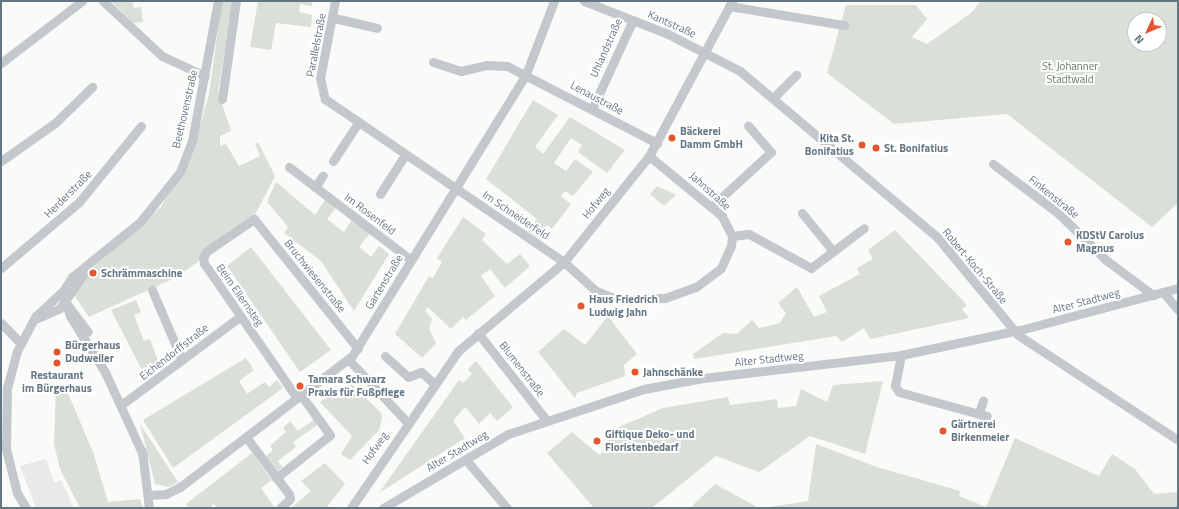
<!DOCTYPE html>
<meta charset="utf-8">
<style>
body{margin:0}
#map{position:relative;width:1179px;height:509px;overflow:hidden;background:#fafaf8;font-family:"Titillium Web",sans-serif}
div>[style]{position:absolute}
[style*='--x']{left:calc(var(--x)*1px);top:calc(var(--y)*1px);width:calc(var(--w)*1px);rotate:calc(var(--a)*1deg)}
.built>*{inset:0;background:#e8e9e9}
.green>*{inset:0;background:#dadfd7}
.minor>*{height:9px;margin:-4.5px;padding:0 4.5px;transform-origin:4.5px;border-radius:4.5px;background:#c3c8cc}
.dots>*{width:11px;height:11px;translate:-50% -50%;box-sizing:border-box;border:2px solid #fff;border-radius:50%}
span{translate:-50% -50%;white-space:nowrap;text-align:center;line-height:1.15;-webkit-text-stroke:4px #fff;paint-order:stroke}
.street-label{font-size:11px;color:#657683}
.park-label{font-size:11px;color:#687a64}
.poi-label{font-size:11px;color:#657683;font-weight:700}
.left{translate:0 -50%;text-align:left}
.right{translate:-100% -50%;text-align:right}
.frame{position:absolute;inset:0;border:2px solid #657683;pointer-events:none}
.north{position:absolute;left:1127px;top:12px;width:40px;height:40px;box-sizing:border-box;background:#fff;border:1px solid #c1c8cd;border-radius:50%;rotate:226deg;font-size:11px;font-weight:700;line-height:16px;text-align:center;color:#657683}
.north::after{content:'';display:block;margin:auto;width:14px;height:18px;background:#e4572e;clip-path:polygon(50% 0,100% 100%,50% 72%,0 100%)}
</style>
<div id="map">
<div class="built">
<div style="clip-path:polygon(46px 459px,54px 483px,61px 480px,74px 508px,36px 508px,20px 466px)"></div>
</div>
<div class="green">
<div style="clip-path:polygon(111px 1px,132px 1px,134px 8px,141px 7px,143px 22px,133px 23px)"></div>
<div style="clip-path:polygon(222px 1px,233px 1px,218px 92px,231px 131px,220px 136px,220px 146px,226px 144px,239px 166px,260px 156px,255px 144px,258px 142px,275px 176px,255px 215px,200px 260px,177px 277px,89px 317px,74px 295px,86px 274px,161px 207px,192px 154px,209px 94px)"></div>
<div style="clip-path:polygon(258px 1px,312px 1px,312px 6px,300px 4px,299px 12px,312px 15px,311px 27px,276px 23px,271px 50px,250px 47px)"></div>
<div style="clip-path:polygon(evenodd,981px 1px,1178px 1px,1178px 203px,1152px 227px,1007px 114px,894px 124px,827px 73px,846px 5px,916px 5px,927px 19px,912px 37px,927px 44px,971px 13px,981px 1px,1135px 20px,1159px 20px,1159px 44px,1135px 44px,1135px 20px)"></div>
<div style="clip-path:polygon(533px 100px,558px 115px,535px 147px,543px 154px,570px 117px,625px 150px,607px 173px,578px 152px,582px 145px,571px 138px,554px 163px,566px 171px,575px 159px,593px 172px,573px 196px,565px 191px,561px 196px,571px 204px,552px 229px,547px 225px,538px 238px,528px 231px,537px 219px,486px 179px)"></div>
<div style="clip-path:polygon(276px 182px,315px 215px,325px 200px,336px 208px,327px 219px,344px 232px,352px 220px,370px 233px,359px 247px,371px 257px,379px 246px,389px 254px,354px 311px,321px 261px,284px 233px,288px 227px,267px 202px)"></div>
<div style="clip-path:polygon(657px 186px,676px 195px,664px 206px,650px 194px)"></div>
<div style="clip-path:polygon(463px 217px,486px 234px,482px 240px,507px 264px,520px 254px,530px 266px,505px 288px,490px 269px,481px 276px,495px 296px,466px 320px,463px 317px,451px 329px,428px 307px,425px 311px,432px 319px,429px 329px,436px 343px,422px 358px,395px 334px,429px 276px,433px 278px,442px 262px,437px 258px)"></div>
<div style="clip-path:polygon(895px 230px,967px 305px,962px 309px,969px 318px,870px 339px,864px 328px,842px 342px,836px 336px,694px 359px,693px 354px,723px 333px,737px 334px,752px 320px,759px 328px,780px 323px,786px 313px,778px 303px,797px 287px,814px 317px,827px 312px,819px 296px,860px 274px,857px 268px,873px 259px,868px 250px)"></div>
<div style="clip-path:polygon(251px 247px,331px 350px,300px 372px,227px 266px)"></div>
<div style="clip-path:polygon(136px 300px,141px 312px,134px 315px,144px 341px,150px 339px,158px 361px,142px 370px,111px 310px)"></div>
<div style="clip-path:polygon(608px 316px,637px 354px,624px 365px,625px 376px,577px 393px,575px 398px,538px 352px,564px 329px,585px 345px)"></div>
<div style="clip-path:polygon(246px 358px,254px 370px,239px 381px,247px 394px,265px 382px,269px 387px,277px 380px,283px 388px,173px 468px,143px 420px)"></div>
<div style="clip-path:polygon(476px 361px,513px 407px,497px 421px,490px 413px,479px 424px,465px 407px,453px 421px,465px 438px,379px 493px,459px 380px,463px 383px,472px 374px,468px 369px)"></div>
<div style="clip-path:polygon(883px 381px,865px 454px,810px 436px,759px 472px,716px 456px,652px 508px,594px 508px,547px 453px,572px 432px,599px 455px,612px 444px,603px 434px,663px 408px,728px 397px,730px 405px,777px 399px,778px 408px,796px 406px,801px 389px,827px 402px,833px 385px)"></div>
<div style="clip-path:polygon(351px 383px,381px 413px,382px 419px,379px 430px,350px 460px,341px 454px,352px 436px,320px 402px)"></div>
<div style="clip-path:polygon(56px 388px,67px 391px,93px 452px,108px 502px,140px 499px,143px 508px,80px 508px,60px 469px,54px 444px)"></div>
<div style="clip-path:polygon(315px 419px,319px 424px,293px 442px,296px 447px,278px 461px,282px 467px,278px 471px,266px 456px,273px 450px,270px 446px,286px 432px,283px 428px,290px 421px,298px 431px)"></div>
<div style="clip-path:polygon(140px 424px,178px 482px,169px 487px,155px 484px)"></div>
<div style="clip-path:polygon(1015px 438px,1099px 476px,1112px 454px,1135px 469px,1154px 494px,1178px 492px,1178px 508px,763px 508px,808px 501px,816px 444px,877px 467px,960px 491px,959px 496px,986px 507px)"></div>
<div style="clip-path:polygon(252px 453px,272px 480px,261px 488px,274px 507px,217px 508px,214px 504px,209px 508px,189px 508px,186px 504px)"></div>
<div style="clip-path:polygon(325px 463px,345px 484px,326px 508px,291px 508px,311px 491px,301px 481px)"></div>
<div style="clip-path:polygon(715px 484px,759px 508px,690px 508px)"></div>
</div>
<div class="minor">
<div style="--x:103;--y:1;--w:81;--a:43"></div>
<div style="--x:162;--y:56;--w:47;--a:24.9"></div>
<div style="--x:335;--y:1;--w:78;--a:101"></div>
<div style="--x:320;--y:78;--w:22;--a:77"></div>
<div style="--x:325;--y:99;--w:289;--a:34.3"></div>
<div style="--x:564;--y:262;--w:43;--a:42.2"></div>
<div style="--x:596;--y:291;--w:25;--a:21"></div>
<div style="--x:619;--y:300;--w:46;--a:-2.5"></div>
<div style="--x:665;--y:298;--w:33;--a:-20"></div>
<div style="--x:696;--y:287;--w:31;--a:-37"></div>
<div style="--x:721;--y:268;--w:24;--a:-66"></div>
<div style="--x:731;--y:246;--w:10;--a:-84"></div>
<div style="--x:732;--y:236;--w:22;--a:-117"></div>
<div style="--x:722;--y:216;--w:94;--a:-140.6"></div>
<div style="--x:584;--y:1;--w:90;--a:21.4"></div>
<div style="--x:668;--y:34;--w:81;--a:27.2"></div>
<div style="--x:740;--y:71;--w:258;--a:40.1"></div>
<div style="--x:937;--y:237;--w:127;--a:50.4"></div>
<div style="--x:1018;--y:335;--w:191;--a:33.3"></div>
<div style="--x:729;--y:6;--w:117;--a:9.4"></div>
<div style="--x:334;--y:18;--w:44;--a:13.1"></div>
<div style="--x:433;--y:62;--w:29;--a:18"></div>
<div style="--x:461;--y:71;--w:26;--a:-13"></div>
<div style="--x:486;--y:65;--w:21;--a:3"></div>
<div style="--x:507;--y:66;--w:169;--a:27.2"></div>
<div style="--x:1;--y:63;--w:102;--a:-37.4"></div>
<div style="--x:773;--y:98;--w:33;--a:-45"></div>
<div style="--x:222;--y:99;--w:99;--a:-81.9"></div>
<div style="--x:592;--y:109;--w:98;--a:-65.3"></div>
<div style="--x:1;--y:161;--w:66;--a:-35.1"></div>
<div style="--x:55;--y:123;--w:52;--a:-44.2"></div>
<div style="--x:333;--y:161;--w:45;--a:-56.7"></div>
<div style="--x:993;--y:164;--w:83;--a:37.1"></div>
<div style="--x:1059;--y:214;--w:66;--a:44.4"></div>
<div style="--x:1106;--y:260;--w:59;--a:36.7"></div>
<div style="--x:289;--y:167;--w:153;--a:37.3"></div>
<div style="--x:315;--y:187;--w:14;--a:-56"></div>
<div style="--x:380;--y:194;--w:46;--a:-57.3"></div>
<div style="--x:712;--y:206;--w:80;--a:-42.5"></div>
<div style="--x:771;--y:152;--w:35;--a:-131"></div>
<div style="--x:802;--y:213;--w:49;--a:50.8"></div>
<div style="--x:732;--y:236;--w:17;--a:-7"></div>
<div style="--x:749;--y:234;--w:71;--a:28.7"></div>
<div style="--x:811;--y:268;--w:66;--a:-37"></div>
<div style="--x:1;--y:268;--w:102;--a:-40.2"></div>
<div style="--x:79;--y:202;--w:98;--a:-50.8"></div>
<div style="--x:152;--y:290;--w:76;--a:66.8"></div>
<div style="--x:1163;--y:292;--w:23;--a:50"></div>
<div style="--x:66;--y:303;--w:36;--a:53"></div>
<div style="--x:38;--y:318;--w:24;--a:-24"></div>
<div style="--x:60;--y:308;--w:44;--a:-55.2"></div>
<div style="--x:1;--y:323;--w:29;--a:46"></div>
<div style="--x:478;--y:333;--w:112;--a:51.9"></div>
<div style="--x:901;--y:355;--w:32;--a:101"></div>
<div style="--x:895;--y:386;--w:7;--a:56"></div>
<div style="--x:899;--y:392;--w:91;--a:15.3"></div>
<div style="--x:385;--y:356;--w:31;--a:42"></div>
<div style="--x:408;--y:377;--w:14;--a:-21"></div>
<div style="--x:421;--y:372;--w:18;--a:41"></div>
<div style="--x:348;--y:359;--w:86;--a:46.9"></div>
<div style="--x:297;--y:398;--w:164;--a:-124.6"></div>
<div style="--x:204;--y:263;--w:6;--a:-99"></div>
<div style="--x:203;--y:257;--w:7;--a:-56"></div>
<div style="--x:207;--y:251;--w:57;--a:-34.2"></div>
<div style="--x:254;--y:219;--w:166;--a:51.3"></div>
<div style="--x:121;--y:405;--w:149;--a:-36.6"></div>
<div style="--x:979;--y:413;--w:13;--a:-72"></div>
<div style="--x:246;--y:437;--w:71;--a:53"></div>
<div style="--x:289;--y:494;--w:5;--a:79"></div>
<div style="--x:290;--y:499;--w:13;--a:138"></div>
<div style="--x:142;--y:451;--w:57;--a:83"></div>
<div style="--x:143;--y:455;--w:91;--a:-114.6"></div>
<div style="--x:105;--y:372;--w:66;--a:-122"></div>
<div style="--x:70;--y:316;--w:26;--a:-106"></div>
<div style="--x:63;--y:291;--w:17;--a:-57"></div>
<div style="--x:72;--y:277;--w:87;--a:-39"></div>
<div style="--x:140;--y:222;--w:64;--a:-51.3"></div>
<div style="--x:180;--y:172;--w:33;--a:-69"></div>
<div style="--x:192;--y:141;--w:142;--a:-79.5"></div>
<div style="--x:466;--y:460;--w:63;--a:49.5"></div>
<div style="--x:276;--y:478;--w:69;--a:-38.5"></div>
<div style="--x:330;--y:435;--w:49;--a:-125.9"></div>
<div style="--x:148;--y:495;--w:18;--a:-3"></div>
<div style="--x:166;--y:494;--w:16;--a:-27"></div>
<div style="--x:180;--y:487;--w:216;--a:-37.3"></div>
<div style="--x:352;--y:356;--w:331;--a:-58.3"></div>
<div style="--x:526;--y:74;--w:78;--a:-69"></div>
<div style="--x:26;--y:508;--w:17;--a:-121"></div>
<div style="--x:17;--y:493;--w:45;--a:-104"></div>
<div style="--x:6;--y:449;--w:61;--a:-89.1"></div>
<div style="--x:7;--y:388;--w:38;--a:-75"></div>
<div style="--x:17;--y:351;--w:40;--a:-62"></div>
<div style="--x:36;--y:316;--w:37;--a:-43"></div>
<div style="--x:351;--y:508;--w:190;--a:-55.7"></div>
<div style="--x:458;--y:351;--w:138;--a:-40"></div>
<div style="--x:564;--y:262;--w:136;--a:-51.3"></div>
<div style="--x:649;--y:156;--w:176;--a:-61.8"></div>
<div style="--x:383;--y:508;--w:145;--a:-30.6"></div>
<div style="--x:508;--y:434;--w:143;--a:-18.3"></div>
<div style="--x:644;--y:389;--w:60;--a:-10.6"></div>
<div style="--x:703;--y:378;--w:199;--a:-6.6"></div>
<div style="--x:901;--y:355;--w:122;--a:-11.9"></div>
<div style="--x:1020;--y:330;--w:163;--a:-14.9"></div>
</div>
<div class="dots">
<div style="left:672px;top:138px;background:#e4572e"></div>
<div style="left:862px;top:145px;background:#e4572e"></div>
<div style="left:876px;top:148px;background:#e4572e"></div>
<div style="left:1068px;top:242px;background:#e4572e"></div>
<div style="left:93px;top:273px;background:#e4572e"></div>
<div style="left:581px;top:306px;background:#e4572e"></div>
<div style="left:57px;top:352px;background:#e4572e"></div>
<div style="left:57px;top:363px;background:#e4572e"></div>
<div style="left:635px;top:372px;background:#e4572e"></div>
<div style="left:300px;top:386px;background:#e4572e"></div>
<div style="left:943px;top:431px;background:#e4572e"></div>
<div style="left:597px;top:441px;background:#e4572e"></div>
</div>
<div class="street-label">
<span style="left:672px;top:24px;rotate:24deg">Kantstraße</span>
<span style="left:316px;top:45px;rotate:-79deg">Parallelstraße</span>
<span style="left:606px;top:48px;rotate:-66deg">Uhlandstraße</span>
<span style="left:597px;top:98px;rotate:28deg">Lenaustraße</span>
<span style="left:185px;top:109px;rotate:-77deg">Beethovenstraße</span>
<span style="left:710px;top:191px;rotate:42deg">Jahnstraße</span>
<span style="left:68px;top:194px;rotate:-45deg">Herderstraße</span>
<span style="left:1054px;top:197px;rotate:39deg">Finkenstraße</span>
<span style="left:596px;top:203px;rotate:-51deg">Hofweg</span>
<span style="left:370px;top:214px;rotate:37deg">Im Rosenfeld</span>
<span style="left:516px;top:215px;rotate:34deg">Im Schneiderfeld</span>
<span style="left:975px;top:266px;rotate:50deg">Robert-Koch-Straße</span>
<span style="left:315px;top:276px;rotate:51deg">Bruchwiesenstraße</span>
<span style="left:384px;top:282px;rotate:-59deg">Gartenstraße</span>
<span style="left:240px;top:295px;rotate:55deg">Beim Ellernsteg</span>
<span style="left:1086px;top:301px;rotate:-15deg">Alter Stadtweg</span>
<span style="left:174px;top:352px;rotate:-38deg">Eichendorffstraße</span>
<span style="left:769px;top:359px;rotate:-6deg">Alter Stadtweg</span>
<span style="left:522px;top:369px;rotate:52deg">Blumenstraße</span>
<span style="left:375px;top:448px;rotate:-55deg">Hofweg</span>
<span style="left:457px;top:451px;rotate:-31deg">Alter Stadtweg</span>
</div>
<div class="park-label">
<span style="left:1070px;top:73px">St. Johanner<br>Stadtwald</span>
</div>
<div class="poi-label">
<span class="left" style="left:680px;top:138px">Bäckerei<br>Damm GmbH</span>
<span class="right" style="left:854px;top:145px">Kita St.<br>Bonifatius</span>
<span class="left" style="left:884px;top:148px">St. Bonifatius</span>
<span class="left" style="left:1076px;top:242px">KDStV Carolus<br>Magnus</span>
<span class="left" style="left:101px;top:273px">Schrämmaschine</span>
<span class="left" style="left:589px;top:306px">Haus Friedrich<br>Ludwig Jahn</span>
<span class="left" style="left:65px;top:352px">Bürgerhaus<br>Dudweiler</span>
<span class="left" style="left:643px;top:372px">Jahnschänke</span>
<span style="left:57px;top:382px">Restaurant<br>im Bürgerhaus</span>
<span class="left" style="left:308px;top:386px">Tamara Schwarz<br>Praxis für Fußpflege</span>
<span class="left" style="left:951px;top:431px">Gärtnerei<br>Birkenmeier</span>
<span class="left" style="left:605px;top:441px">Giftique Deko- und<br>Floristenbedarf</span>
</div>
<div class="frame"></div>
<div class="north">N</div>
</div>
